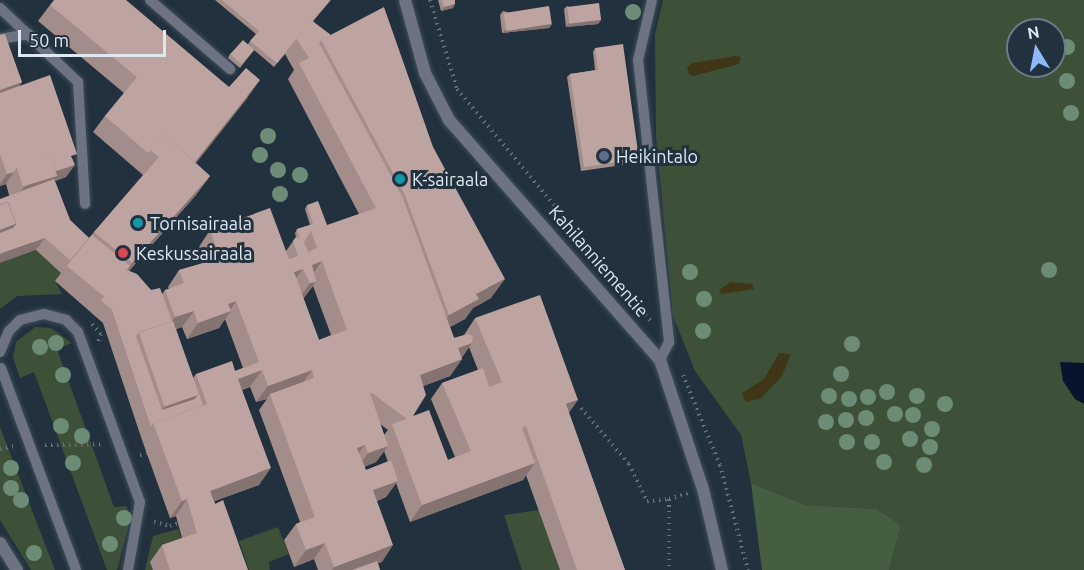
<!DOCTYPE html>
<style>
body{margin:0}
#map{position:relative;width:1084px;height:570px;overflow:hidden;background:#21313d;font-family:Ubuntu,sans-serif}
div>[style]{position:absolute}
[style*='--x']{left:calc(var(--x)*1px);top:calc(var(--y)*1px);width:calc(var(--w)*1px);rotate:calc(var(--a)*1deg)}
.green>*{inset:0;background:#3d5139}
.forest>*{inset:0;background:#455d41}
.sand>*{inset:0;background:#3e3616}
.water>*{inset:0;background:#07142d}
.path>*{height:4px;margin-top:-2px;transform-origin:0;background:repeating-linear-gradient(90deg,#63717b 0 1.5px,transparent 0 6px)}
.roads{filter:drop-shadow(0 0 2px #3f4e5a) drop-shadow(0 0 2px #3f4e5a)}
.lane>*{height:10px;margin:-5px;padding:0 5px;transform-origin:5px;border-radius:5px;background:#6e7382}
.street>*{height:12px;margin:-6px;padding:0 6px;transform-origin:6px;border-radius:6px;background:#6e7382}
.trees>*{width:16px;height:16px;margin:-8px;border-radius:50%;background:#6d8c75}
.wall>*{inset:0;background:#a38d8a}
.shaded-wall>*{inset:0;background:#857371;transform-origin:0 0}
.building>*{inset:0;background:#bea4a1;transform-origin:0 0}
.dots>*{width:16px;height:16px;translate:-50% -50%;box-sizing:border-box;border:3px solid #21313d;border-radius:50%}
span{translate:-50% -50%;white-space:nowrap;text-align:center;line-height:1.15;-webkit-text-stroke:6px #21313d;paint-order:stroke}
.poi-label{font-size:18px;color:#dee8f0}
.left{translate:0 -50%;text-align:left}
.street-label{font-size:18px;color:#dee8f0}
.north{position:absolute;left:1006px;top:18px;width:60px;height:60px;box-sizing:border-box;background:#21313d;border:2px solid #6d7a85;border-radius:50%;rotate:350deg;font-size:16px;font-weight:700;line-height:24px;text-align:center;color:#dee8f0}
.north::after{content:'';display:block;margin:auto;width:21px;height:27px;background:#8cb9fc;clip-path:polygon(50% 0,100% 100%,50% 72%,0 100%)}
.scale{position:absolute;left:18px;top:30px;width:148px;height:27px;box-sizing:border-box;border:3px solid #dee8f0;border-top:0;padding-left:8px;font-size:18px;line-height:21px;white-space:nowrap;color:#dee8f0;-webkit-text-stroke:4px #21313d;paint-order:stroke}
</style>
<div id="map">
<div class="green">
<div style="clip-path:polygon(evenodd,663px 0,1084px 0,1084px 570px,889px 570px,901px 525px,877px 509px,806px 505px,751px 483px,741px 435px,695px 371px,673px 316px,656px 137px,655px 34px,663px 0,1018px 30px,1054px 30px,1054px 66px,1018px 66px,1018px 30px)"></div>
<div style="clip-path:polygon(36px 250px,62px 273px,55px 281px,62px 294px,17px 296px,0 309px,0 263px)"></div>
<div style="clip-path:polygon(35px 327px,51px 328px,72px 343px,57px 349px,114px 507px,127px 506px,130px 521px,117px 570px,107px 570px,34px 372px,20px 378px,13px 357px,16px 342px)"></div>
<div style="clip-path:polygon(0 427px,55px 570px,31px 570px,0 520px)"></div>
<div style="clip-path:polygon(539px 510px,560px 570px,522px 570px,504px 515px)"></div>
<div style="clip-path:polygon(278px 527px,289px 554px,269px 562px,270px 570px,249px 570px,239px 541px)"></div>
<div style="clip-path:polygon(178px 529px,185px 549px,153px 570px,145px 570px,153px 536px)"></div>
</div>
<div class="forest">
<div style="clip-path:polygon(751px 483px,806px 505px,877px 509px,901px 525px,889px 570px,762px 570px)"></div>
</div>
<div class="sand">
<div style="clip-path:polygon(735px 56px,741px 57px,739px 64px,693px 76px,689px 74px,687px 67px,692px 63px)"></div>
<div style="clip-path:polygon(731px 282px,752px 284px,754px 289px,721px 294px,719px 290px)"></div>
<div style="clip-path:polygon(779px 353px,791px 354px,782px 376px,760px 399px,746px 402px,742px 393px,764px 379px)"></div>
</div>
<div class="water">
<div style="clip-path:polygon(1060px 362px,1084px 363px,1084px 404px,1075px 399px,1063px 381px)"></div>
</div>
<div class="path">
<div style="--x:430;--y:0;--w:93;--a:73.1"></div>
<div style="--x:457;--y:89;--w:304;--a:50.1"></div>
<div style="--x:92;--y:324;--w:13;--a:48"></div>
<div style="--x:101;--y:334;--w:9;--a:111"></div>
<div style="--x:683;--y:375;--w:97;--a:67.7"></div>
<div style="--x:720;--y:465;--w:109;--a:75.1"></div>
<div style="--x:581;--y:408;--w:74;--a:49.4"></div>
<div style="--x:629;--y:464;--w:41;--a:64.1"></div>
<div style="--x:647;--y:501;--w:22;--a:-5"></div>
<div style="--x:669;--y:499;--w:71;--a:90"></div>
<div style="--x:45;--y:445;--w:59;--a:-1"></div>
<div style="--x:0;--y:449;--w:14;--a:-12"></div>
<div style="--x:140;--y:455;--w:7;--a:-16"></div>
<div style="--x:669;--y:499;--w:21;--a:-17"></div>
<div style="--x:154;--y:522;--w:16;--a:14"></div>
<div style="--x:170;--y:526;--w:9;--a:-21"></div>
</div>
<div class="roads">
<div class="lane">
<div style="--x:150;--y:0;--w:106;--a:40.8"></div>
<div style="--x:652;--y:0;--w:62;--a:103.1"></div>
<div style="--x:638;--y:60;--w:284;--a:83.7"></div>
<div style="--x:669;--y:342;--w:20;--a:117"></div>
<div style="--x:0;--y:8;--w:108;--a:43.5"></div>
<div style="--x:78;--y:82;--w:122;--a:86.7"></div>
<div style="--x:0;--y:39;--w:29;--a:-10"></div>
<div style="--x:0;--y:352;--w:23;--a:-67"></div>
<div style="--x:9;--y:331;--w:16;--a:-45"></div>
<div style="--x:20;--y:320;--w:25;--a:-14"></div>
<div style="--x:44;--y:314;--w:23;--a:15"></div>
<div style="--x:66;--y:320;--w:17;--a:45"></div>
<div style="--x:78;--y:332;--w:181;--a:70"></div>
<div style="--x:140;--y:502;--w:69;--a:100"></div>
<div style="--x:1;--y:368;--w:215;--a:69.6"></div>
</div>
<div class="street">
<div style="--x:405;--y:0;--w:76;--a:74.7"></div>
<div style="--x:425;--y:73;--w:53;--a:62.9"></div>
<div style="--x:449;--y:120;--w:320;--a:48.7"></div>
<div style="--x:660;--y:360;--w:136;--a:71.6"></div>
<div style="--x:703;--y:489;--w:83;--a:76.8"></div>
<div style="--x:0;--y:543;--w:32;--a:58"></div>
</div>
</div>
<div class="trees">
<div style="left:633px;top:12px"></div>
<div style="left:1067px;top:47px"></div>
<div style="left:1067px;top:81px"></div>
<div style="left:1071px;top:113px"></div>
<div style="left:268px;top:136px"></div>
<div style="left:260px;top:155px"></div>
<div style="left:278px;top:170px"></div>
<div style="left:300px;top:175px"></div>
<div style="left:280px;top:194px"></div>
<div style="left:1049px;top:270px"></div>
<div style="left:690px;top:272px"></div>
<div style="left:704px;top:299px"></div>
<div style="left:703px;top:331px"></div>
<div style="left:56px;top:343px"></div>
<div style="left:852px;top:344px"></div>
<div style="left:40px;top:347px"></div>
<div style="left:841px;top:374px"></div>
<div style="left:63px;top:375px"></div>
<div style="left:887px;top:392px"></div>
<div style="left:829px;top:396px"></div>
<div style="left:917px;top:396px"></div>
<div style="left:868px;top:397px"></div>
<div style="left:849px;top:399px"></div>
<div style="left:945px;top:404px"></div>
<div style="left:895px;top:414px"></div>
<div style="left:913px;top:415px"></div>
<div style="left:866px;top:418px"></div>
<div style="left:846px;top:420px"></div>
<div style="left:826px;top:422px"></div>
<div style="left:61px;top:426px"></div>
<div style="left:932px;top:429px"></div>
<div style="left:82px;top:436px"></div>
<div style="left:910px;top:439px"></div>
<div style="left:847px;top:442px"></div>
<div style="left:872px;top:442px"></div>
<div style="left:930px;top:447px"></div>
<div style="left:884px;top:462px"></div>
<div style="left:73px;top:463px"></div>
<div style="left:924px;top:465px"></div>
<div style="left:11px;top:468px"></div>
<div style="left:11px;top:488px"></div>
<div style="left:21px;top:500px"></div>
<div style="left:124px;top:518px"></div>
<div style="left:110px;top:544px"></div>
<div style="left:34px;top:553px"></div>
</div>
<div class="wall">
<div style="clip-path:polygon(evenodd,215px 0,331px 0,313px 21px,433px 147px,491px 298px,473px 308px,465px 319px,450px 327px,454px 338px,464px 335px,475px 318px,569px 413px,625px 570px,560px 570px,526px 475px,523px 480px,410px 522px,396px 483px,386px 497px,377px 501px,382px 562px,378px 563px,380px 570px,318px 570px,314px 559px,294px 567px,284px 540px,296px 524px,300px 522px,259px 410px,267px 399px,256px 402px,250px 387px,242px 390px,259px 485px,214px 501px,248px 570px,153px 570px,150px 562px,162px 545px,182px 538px,176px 516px,170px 518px,142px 440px,103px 323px,55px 281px,61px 273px,36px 250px,9px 195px,6px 184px,0 186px,0 35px,22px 82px,19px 86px,73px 160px,66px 177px,55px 181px,70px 220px,89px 238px,143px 175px,93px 132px,105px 116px,124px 93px,38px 21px,50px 5px,229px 87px,248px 97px,196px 163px,210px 176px,196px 195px,129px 271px,151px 290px,162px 294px,165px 290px,169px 289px,168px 287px,179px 270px,205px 263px,199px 247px,210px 230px,286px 251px,296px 237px,295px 233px,297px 229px,310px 225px,305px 209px,307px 205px,327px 225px,359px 214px,288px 79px,294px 70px,285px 54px,274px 67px,254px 50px,240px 68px,228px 58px,230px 54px,248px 44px,256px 34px,215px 0,313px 286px,331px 335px,319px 340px,303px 298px,313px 286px,215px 0,225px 319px,243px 368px,235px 371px,196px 374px,193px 378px,176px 329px,182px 327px,187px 339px,219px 328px,225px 319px,215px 0,469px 347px,478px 370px,442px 383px,431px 399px,455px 457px,448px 460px,413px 416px,423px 386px,450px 376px,462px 359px,461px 358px,469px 347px,215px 0,380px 424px,388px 430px,384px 435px,380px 424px,215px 0,384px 451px,388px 462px,366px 470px,364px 467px,376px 462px,384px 451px)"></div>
<div style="clip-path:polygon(438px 0,455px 0,453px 8px,441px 11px)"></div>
<div style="clip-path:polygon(567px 6px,601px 20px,598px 24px,566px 27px,564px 9px)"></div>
<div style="clip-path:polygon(503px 11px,552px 24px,549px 28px,502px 33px,500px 15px)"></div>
<div style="clip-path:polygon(595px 48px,637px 163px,581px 171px,567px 77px,570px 74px,595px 70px,593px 52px)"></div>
</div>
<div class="shaded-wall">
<div style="clip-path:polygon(455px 4px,453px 8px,441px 11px,444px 7px)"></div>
<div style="clip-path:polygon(601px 20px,598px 24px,566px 27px,568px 23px)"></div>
<div style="clip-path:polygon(552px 24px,549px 28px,502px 33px,505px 30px)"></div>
<div style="clip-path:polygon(260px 80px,248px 97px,181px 182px,192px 165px)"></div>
<div style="clip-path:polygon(22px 82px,10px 99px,0 102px,0 90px)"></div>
<div style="left:639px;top:159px;width:4px;height:56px;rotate:117deg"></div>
<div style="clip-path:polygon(75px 165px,66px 177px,53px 182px,12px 203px,24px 187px,52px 172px)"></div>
<div style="clip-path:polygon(14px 172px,6px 184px,0 186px,0 184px,7px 174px)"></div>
<div style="clip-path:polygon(210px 176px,196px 195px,118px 283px,132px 263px)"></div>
<div style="clip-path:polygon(16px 224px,4px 240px,0 242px,0 230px)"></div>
<div style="clip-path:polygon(45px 238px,36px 250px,0 263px,0 254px)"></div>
<div style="clip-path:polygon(322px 261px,310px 278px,312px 265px)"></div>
<div style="clip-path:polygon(303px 269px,291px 285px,294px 272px)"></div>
<div style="clip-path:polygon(505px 279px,491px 298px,473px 308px,465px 319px,435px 335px,449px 315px,476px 294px)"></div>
<div style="clip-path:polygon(316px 282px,304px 298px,298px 300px,310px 283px)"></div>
<div style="clip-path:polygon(236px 301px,229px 312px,231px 311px,219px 328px,187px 339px,198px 323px,228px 304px)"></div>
<div style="clip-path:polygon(194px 311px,182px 327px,172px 331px,169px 325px,175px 317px)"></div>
<div style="clip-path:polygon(472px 343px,461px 359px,458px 348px)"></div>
<div style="clip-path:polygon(462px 359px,450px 376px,408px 392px,420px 375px)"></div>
<div style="clip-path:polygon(262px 370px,250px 387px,227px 396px,238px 379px)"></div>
<div style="clip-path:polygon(312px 370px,300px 387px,270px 394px,267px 399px,256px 402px,268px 386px)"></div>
<div style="clip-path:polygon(198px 395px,186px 411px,153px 423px,164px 407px)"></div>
<div style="clip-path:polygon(578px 400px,566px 417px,566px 404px)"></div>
<div style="clip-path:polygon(365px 445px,353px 461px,357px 448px)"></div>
<div style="clip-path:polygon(388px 446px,376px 462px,356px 470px,368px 453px)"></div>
<div style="clip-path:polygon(535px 463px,523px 480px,410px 522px,422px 505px)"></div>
<div style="clip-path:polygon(271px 468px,259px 485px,199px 507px,210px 491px)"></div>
<div style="clip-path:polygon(398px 481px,386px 497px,362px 506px,373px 490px)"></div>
<div style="clip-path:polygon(187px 499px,176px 516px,170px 518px,182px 501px)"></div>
<div style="clip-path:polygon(325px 543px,314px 559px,294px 567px,306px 550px)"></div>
<div style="clip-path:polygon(393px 545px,382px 562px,360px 570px,332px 570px,334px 567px)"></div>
</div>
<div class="building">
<div style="clip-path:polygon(54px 0,126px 0,229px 87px,246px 68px,260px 80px,195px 162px,163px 134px,148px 153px,105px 116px,137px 77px,50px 5px)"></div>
<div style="clip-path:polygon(222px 0,330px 0,313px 21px,311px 20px,277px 63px,250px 41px,259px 31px)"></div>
<div style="clip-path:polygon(442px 0,455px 0,455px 4px,444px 7px)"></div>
<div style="left:599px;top:3px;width:17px;height:32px;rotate:83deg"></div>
<div style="left:549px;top:6px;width:18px;height:46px;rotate:81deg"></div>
<div style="clip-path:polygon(384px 7px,433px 147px,505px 279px,476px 294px,479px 299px,449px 315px,405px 195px,321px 40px)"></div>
<div style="clip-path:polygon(evenodd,311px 20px,331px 35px,321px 40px,319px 43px,403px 198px,454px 338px,469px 334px,473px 337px,472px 343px,458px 348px,462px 359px,420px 375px,426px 395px,413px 416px,429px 410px,448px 460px,471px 451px,442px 383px,483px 368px,489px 387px,502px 382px,475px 318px,540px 295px,578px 400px,566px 404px,625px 570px,577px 570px,526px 426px,522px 428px,535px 463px,422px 505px,392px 424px,407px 419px,372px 393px,370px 393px,388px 446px,368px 453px,365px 445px,357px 448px,366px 470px,391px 460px,398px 481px,373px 490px,393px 545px,334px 567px,325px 543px,306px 550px,296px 524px,315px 517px,270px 394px,314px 378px,312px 370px,268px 386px,262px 370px,238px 379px,271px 468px,210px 491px,215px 504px,223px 500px,248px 570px,170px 570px,162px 545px,197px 533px,187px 499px,182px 501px,153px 423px,207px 404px,196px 374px,232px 361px,235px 371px,259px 362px,236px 301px,228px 304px,231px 311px,198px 323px,194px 311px,175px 317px,165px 290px,184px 283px,179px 270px,220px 258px,210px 230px,270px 208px,289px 259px,298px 256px,293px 241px,296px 237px,303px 240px,308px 252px,317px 248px,311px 231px,376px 208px,299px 63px,309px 58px,296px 38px,311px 20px,322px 261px,347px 330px,319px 340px,294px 272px,303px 269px,310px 283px,316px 282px,312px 265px,322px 261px)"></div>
<div style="clip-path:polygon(5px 34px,22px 82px,0 90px,0 35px)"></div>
<div style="left:243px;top:40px;width:15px;height:19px;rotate:42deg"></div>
<div style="clip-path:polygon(623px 44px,639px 159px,584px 167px,570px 74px,598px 70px,595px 48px)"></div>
<div style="clip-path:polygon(50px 75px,77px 154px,71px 156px,75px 165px,56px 171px,51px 156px,17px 167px,14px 172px,7px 174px,0 154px,0 93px)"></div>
<div style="clip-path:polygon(163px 134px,210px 176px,132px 263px,94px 232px,159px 157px,150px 150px)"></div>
<div style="left:51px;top:156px;width:21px;height:36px;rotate:73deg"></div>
<div style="clip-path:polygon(54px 179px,70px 220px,89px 238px,70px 260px,45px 238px,0 254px,0 233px,13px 228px,16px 224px,8px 202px,0 205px,0 199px)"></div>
<div style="clip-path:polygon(318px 201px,327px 225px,311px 231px,304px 242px,303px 240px,300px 239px,297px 229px,313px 224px,307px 205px)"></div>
<div style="clip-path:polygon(8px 202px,16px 224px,0 230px,0 205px)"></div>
<div style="left:92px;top:235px;width:49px;height:40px;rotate:39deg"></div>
<div style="clip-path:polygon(127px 270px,137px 274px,151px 290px,160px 288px,172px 321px,139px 332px,136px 336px,162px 410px,195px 399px,198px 395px,176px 330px,203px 405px,153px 423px,151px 427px,112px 310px,101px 300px)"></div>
<div style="left:173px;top:321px;width:78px;height:36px;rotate:71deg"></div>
<div style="clip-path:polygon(377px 561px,380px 570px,352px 570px)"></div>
</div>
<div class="dots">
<div style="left:604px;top:156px;background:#5c6f8a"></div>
<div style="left:400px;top:179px;background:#0f9aa8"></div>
<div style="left:138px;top:223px;background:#0f9aa8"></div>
<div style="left:123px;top:253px;background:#e0444e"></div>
</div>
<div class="poi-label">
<span class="left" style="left:616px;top:156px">Heikintalo</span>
<span class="left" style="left:412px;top:179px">K-sairaala</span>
<span class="left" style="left:150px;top:223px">Tornisairaala</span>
<span class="left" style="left:136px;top:253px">Keskussairaala</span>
</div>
<div class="street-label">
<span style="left:599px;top:261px;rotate:49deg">Kahilanniementie</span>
</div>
<div class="north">N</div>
<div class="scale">50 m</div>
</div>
